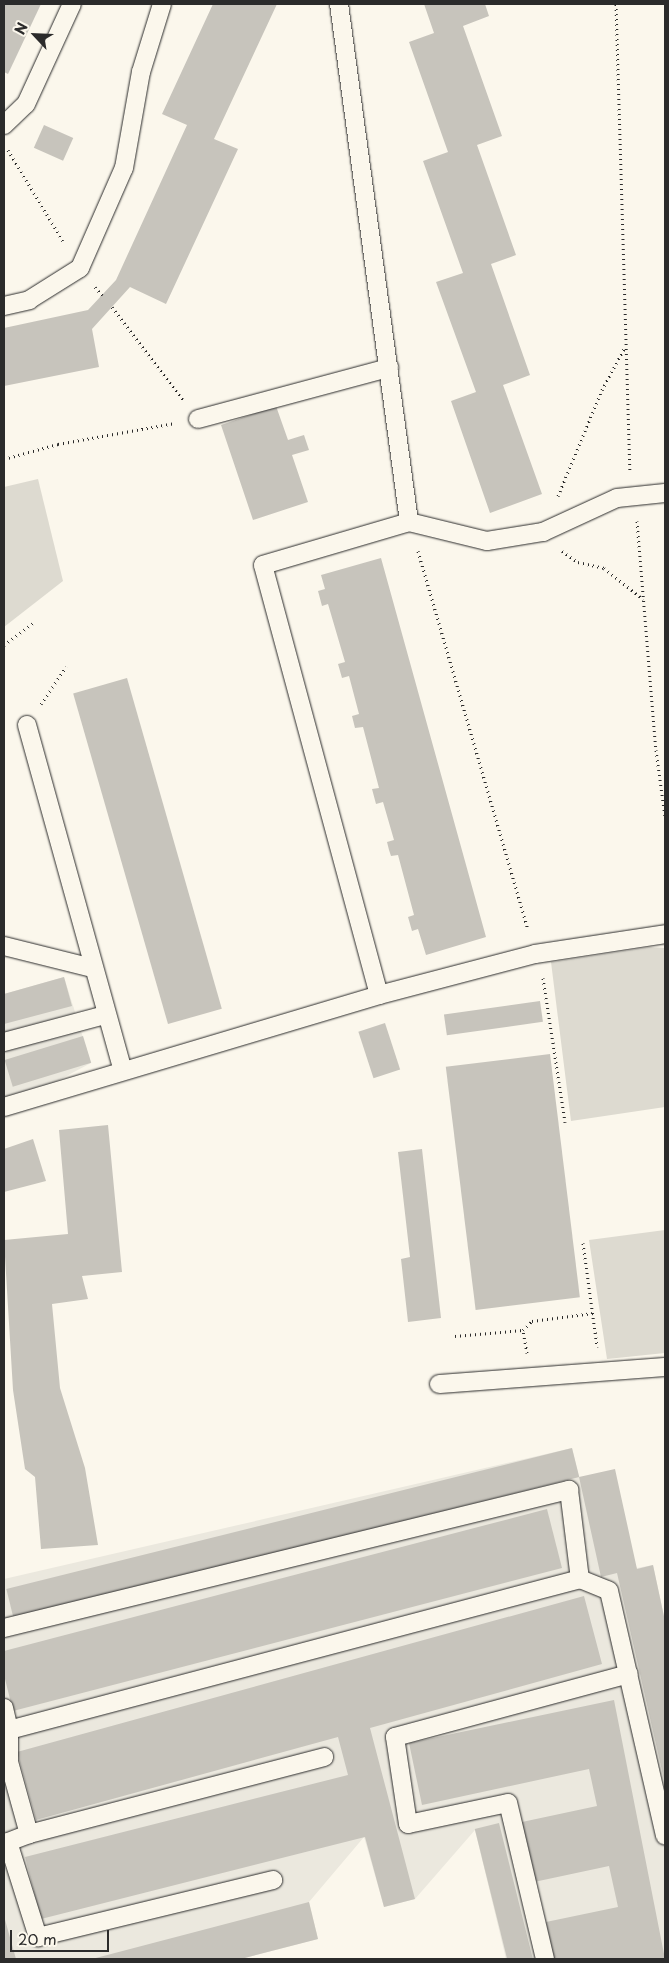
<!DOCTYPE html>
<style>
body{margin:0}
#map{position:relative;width:669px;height:1963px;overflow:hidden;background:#fbf7ec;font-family:"Playpen Sans",sans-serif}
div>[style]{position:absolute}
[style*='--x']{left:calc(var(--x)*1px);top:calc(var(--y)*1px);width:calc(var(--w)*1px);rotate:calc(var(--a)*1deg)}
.built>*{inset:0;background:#ebe8de}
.green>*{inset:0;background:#dddad0}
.building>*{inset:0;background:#c7c4bc;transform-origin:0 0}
.path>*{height:3px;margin-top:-1.5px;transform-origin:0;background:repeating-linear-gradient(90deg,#2b2b2b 0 1px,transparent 0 5px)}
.roads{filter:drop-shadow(0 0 1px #2b2b2b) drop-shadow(0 0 1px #2b2b2b)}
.service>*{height:18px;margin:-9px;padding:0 9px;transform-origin:9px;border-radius:9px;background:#fbf7ec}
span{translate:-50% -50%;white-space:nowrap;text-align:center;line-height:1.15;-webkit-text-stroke:4px #fbf7ec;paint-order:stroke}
.frame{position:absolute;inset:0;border:5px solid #2b2b2b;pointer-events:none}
.north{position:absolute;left:10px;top:10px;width:50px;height:50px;-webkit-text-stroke:4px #fbf7ec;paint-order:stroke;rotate:295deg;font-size:14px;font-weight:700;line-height:20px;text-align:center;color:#2b2b2b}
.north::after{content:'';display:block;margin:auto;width:18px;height:22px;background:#2b2b2b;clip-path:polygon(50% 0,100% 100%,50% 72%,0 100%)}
.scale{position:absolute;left:10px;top:1930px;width:99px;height:22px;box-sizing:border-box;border:2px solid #2b2b2b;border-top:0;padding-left:6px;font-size:15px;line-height:18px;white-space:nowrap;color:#2b2b2b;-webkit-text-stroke:4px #fbf7ec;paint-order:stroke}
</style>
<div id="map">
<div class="built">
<div style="clip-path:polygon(64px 977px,91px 1063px,4px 1109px,4px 994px)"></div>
<div style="clip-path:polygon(572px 1448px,579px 1477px,637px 1568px,653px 1565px,665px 1621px,665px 1959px,506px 1959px,475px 1830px,415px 1899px,384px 1907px,364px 1837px,309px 1902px,318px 1939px,241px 1959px,4px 1959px,4px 1579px)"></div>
</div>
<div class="green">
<div style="clip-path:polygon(38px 479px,63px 581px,4px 627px,4px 487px)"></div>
<div style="clip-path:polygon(649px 947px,665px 948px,665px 1107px,571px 1121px,551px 962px)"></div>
<div style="clip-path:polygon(665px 1230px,665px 1353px,607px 1359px,589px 1240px)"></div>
</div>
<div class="building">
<div style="clip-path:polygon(4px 4px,41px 4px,8px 74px,4px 72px)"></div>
<div style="clip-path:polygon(213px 4px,277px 4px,214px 139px,238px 149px,166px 304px,130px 287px,92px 329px,99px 367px,4px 386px,4px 328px,88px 310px,116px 280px,187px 125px,162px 114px)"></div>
<div style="clip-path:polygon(424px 4px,485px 4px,489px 16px,463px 26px,502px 136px,477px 145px,516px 255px,491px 264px,530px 375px,503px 385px,542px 494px,490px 513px,451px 401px,476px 392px,436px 282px,463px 273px,423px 161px,448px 152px,409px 42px,434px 33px)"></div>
<div style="left:44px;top:125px;width:32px;height:25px;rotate:24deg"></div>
<div style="clip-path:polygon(276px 406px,288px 440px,304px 435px,309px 450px,292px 455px,308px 502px,253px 520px,221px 425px)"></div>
<div style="clip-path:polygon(381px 558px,486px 937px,426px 955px,418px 929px,412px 931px,408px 917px,414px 915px,398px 855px,391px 856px,389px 850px,387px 842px,394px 840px,383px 802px,376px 804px,372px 789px,379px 788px,363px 727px,355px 728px,352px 716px,359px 714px,349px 676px,342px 678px,338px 664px,345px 662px,328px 604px,322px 606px,318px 591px,325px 589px,321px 575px)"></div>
<div style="left:127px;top:678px;width:344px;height:56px;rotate:74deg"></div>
<div style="clip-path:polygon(64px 977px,72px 1006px,4px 1024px,4px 994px)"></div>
<div style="left:540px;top:1001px;width:21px;height:97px;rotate:82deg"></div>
<div style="left:385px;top:1023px;width:49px;height:28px;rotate:72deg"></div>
<div style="left:83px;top:1036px;width:28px;height:82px;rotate:73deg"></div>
<div style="left:550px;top:1054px;width:245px;height:105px;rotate:83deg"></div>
<div style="clip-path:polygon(108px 1125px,122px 1272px,82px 1276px,88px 1299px,52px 1304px,60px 1388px,85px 1468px,98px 1545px,41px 1549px,35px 1477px,25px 1469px,13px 1390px,4px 1240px,68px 1234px,59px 1130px)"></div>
<div style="clip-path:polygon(33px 1139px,46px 1181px,4px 1192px,4px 1149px)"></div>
<div style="clip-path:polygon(422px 1149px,441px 1318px,408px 1322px,401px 1259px,410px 1257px,398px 1152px)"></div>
<div style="left:572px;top:1448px;width:30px;height:583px;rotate:76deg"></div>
<div style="clip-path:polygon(615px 1469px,637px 1569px,653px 1565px,665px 1621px,665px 1784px,617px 1573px,601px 1577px,579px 1477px)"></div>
<div style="clip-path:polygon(547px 1509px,562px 1568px,13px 1711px,4px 1675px,4px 1651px)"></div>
<div style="clip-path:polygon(584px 1596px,602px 1664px,370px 1728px,415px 1899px,384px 1907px,365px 1837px,41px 1919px,25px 1857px,348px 1775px,338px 1737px,36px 1820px,17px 1752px)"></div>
<div style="clip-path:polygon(614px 1700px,665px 1959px,554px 1959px,546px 1922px,618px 1907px,609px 1866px,534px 1882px,522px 1822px,597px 1806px,589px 1769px,422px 1805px,409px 1743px)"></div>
<div style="left:499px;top:1823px;width:140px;height:25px;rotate:76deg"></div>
<div style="clip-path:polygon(309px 1902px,318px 1939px,241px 1959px,92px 1959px)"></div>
<div style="clip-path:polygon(4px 1916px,16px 1959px,4px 1959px)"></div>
</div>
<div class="path">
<div style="--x:616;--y:4;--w:466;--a:88.3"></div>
<div style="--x:8;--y:150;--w:106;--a:58.9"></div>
<div style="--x:95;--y:287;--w:11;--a:49"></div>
<div style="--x:112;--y:307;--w:117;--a:52.6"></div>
<div style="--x:4;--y:459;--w:56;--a:-15.5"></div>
<div style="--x:58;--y:444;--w:119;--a:-10.2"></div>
<div style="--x:558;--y:496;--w:115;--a:-67.5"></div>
<div style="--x:602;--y:390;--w:49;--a:-61.9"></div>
<div style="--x:637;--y:521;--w:230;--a:85.3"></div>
<div style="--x:656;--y:750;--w:68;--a:82.3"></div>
<div style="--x:418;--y:551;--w:394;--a:73.8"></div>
<div style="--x:562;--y:551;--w:19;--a:35"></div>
<div style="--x:578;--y:562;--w:27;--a:13"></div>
<div style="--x:604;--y:568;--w:50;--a:38.5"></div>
<div style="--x:4;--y:645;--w:36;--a:-37"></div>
<div style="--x:41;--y:704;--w:45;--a:-56"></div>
<div style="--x:543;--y:978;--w:146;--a:81.3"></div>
<div style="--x:583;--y:1243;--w:105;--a:82.3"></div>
<div style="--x:455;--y:1336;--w:68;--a:-5"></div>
<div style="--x:527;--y:1353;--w:23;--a:-100"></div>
<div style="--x:523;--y:1330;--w:13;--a:-45"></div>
<div style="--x:532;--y:1321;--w:62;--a:-7.5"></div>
</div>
<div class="roads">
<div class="service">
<div style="--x:339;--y:4;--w:523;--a:82.3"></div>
<div style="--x:4;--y:125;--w:30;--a:-44"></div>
<div style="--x:26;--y:104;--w:110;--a:-65.3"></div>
<div style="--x:4;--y:306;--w:26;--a:-13"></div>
<div style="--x:29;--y:300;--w:60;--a:-32.1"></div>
<div style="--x:80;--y:268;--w:109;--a:-66.3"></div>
<div style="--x:124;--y:168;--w:97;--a:-80"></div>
<div style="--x:141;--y:72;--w:71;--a:-72.8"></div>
<div style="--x:198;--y:419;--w:198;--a:-15"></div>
<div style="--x:27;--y:725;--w:358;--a:74.5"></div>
<div style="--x:4;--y:946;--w:91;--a:14"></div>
<div style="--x:379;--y:995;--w:445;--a:-105.1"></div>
<div style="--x:263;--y:565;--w:152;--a:-16.4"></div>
<div style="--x:409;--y:522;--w:80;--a:13.7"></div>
<div style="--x:487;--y:541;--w:57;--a:-9.1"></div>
<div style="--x:543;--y:532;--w:81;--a:-24.7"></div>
<div style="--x:617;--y:498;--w:48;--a:-5.9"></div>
<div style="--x:4;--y:1042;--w:105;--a:-15"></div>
<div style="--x:4;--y:1107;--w:391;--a:-16.6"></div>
<div style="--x:379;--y:995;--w:161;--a:-14.7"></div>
<div style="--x:535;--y:954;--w:132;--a:-8.7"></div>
<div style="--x:439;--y:1384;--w:227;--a:-4.3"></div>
<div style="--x:4;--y:1628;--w:582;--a:-13.73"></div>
<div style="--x:569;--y:1490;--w:90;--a:83"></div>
<div style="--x:4;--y:1708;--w:23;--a:77"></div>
<div style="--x:9;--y:1730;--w:591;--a:-14.81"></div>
<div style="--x:580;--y:1579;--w:31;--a:22"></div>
<div style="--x:609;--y:1591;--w:251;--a:77.1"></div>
<div style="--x:9;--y:1730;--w:32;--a:90"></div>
<div style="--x:9;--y:1762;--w:75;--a:74.5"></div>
<div style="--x:29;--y:1834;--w:305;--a:-14.6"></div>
<div style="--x:29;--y:1834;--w:22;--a:159"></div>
<div style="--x:8;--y:1842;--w:100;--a:72.5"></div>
<div style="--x:38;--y:1937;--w:242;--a:-13.6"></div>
<div style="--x:545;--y:1959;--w:160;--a:-103.3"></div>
<div style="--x:508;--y:1803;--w:102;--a:168.1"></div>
<div style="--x:408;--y:1824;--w:88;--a:-98.5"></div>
<div style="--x:395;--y:1737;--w:242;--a:-15.1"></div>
</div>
</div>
<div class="frame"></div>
<div class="north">N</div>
<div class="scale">20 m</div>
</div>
